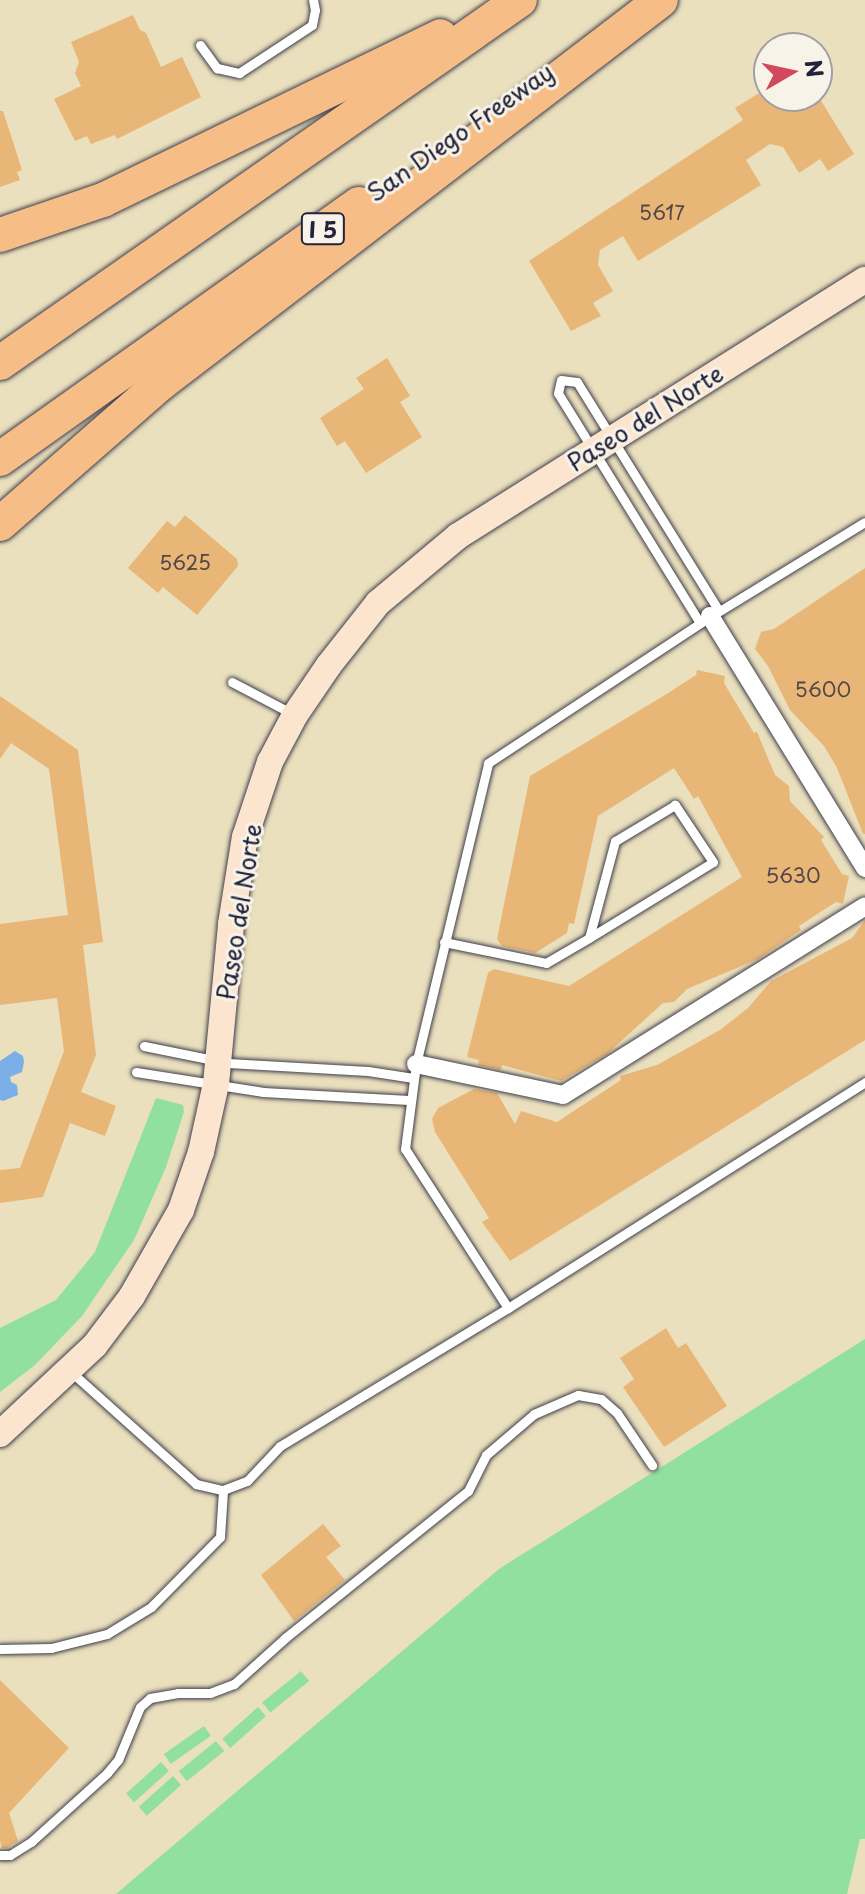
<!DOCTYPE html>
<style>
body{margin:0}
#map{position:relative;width:865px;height:1894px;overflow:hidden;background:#eae0bd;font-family:"Playpen Sans",sans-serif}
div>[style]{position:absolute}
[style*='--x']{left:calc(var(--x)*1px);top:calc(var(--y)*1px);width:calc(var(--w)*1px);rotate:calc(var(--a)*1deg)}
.green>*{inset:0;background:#91e09f;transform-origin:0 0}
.water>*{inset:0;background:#7aafe8}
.building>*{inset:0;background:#e8b677}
.roads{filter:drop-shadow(0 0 2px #403e4e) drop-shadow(0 0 2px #403e4e)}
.lane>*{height:9px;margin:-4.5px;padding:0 4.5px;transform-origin:4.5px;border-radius:4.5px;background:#fff}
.street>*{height:18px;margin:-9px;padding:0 9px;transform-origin:9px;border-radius:9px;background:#fff}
.secondary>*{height:26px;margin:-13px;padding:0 13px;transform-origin:13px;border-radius:13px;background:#fbe5cf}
.highway>*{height:34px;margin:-17px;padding:0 17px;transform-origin:17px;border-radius:17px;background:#f6be86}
span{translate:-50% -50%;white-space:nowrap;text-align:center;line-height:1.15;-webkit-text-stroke:6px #f7f3e8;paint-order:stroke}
.number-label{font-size:20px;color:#54474a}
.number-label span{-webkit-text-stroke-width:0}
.shield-label span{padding:2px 6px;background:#f7f3e8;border:2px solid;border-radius:6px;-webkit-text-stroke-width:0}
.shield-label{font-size:22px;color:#22223b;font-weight:700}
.street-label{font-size:24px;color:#22223b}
.north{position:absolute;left:753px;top:32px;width:80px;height:80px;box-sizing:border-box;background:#f7f3e8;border:2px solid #a29fa3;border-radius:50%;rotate:81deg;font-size:22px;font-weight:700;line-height:32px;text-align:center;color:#22223b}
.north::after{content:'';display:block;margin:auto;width:28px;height:36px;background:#d1495b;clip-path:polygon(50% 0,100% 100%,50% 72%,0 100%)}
</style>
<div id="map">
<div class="green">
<div style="clip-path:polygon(156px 1098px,183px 1105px,184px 1112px,166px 1167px,134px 1240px,82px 1316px,35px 1365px,0 1392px,0 1328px,56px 1300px,95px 1252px)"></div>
<div style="clip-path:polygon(865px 1339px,865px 1839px,860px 1839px,847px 1894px,116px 1894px,499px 1569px)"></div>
<div style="left:301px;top:1671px;width:13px;height:50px;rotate:51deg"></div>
<div style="left:258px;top:1707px;width:12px;height:48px;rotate:48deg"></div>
<div style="left:204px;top:1726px;width:12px;height:49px;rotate:55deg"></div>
<div style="left:216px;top:1741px;width:13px;height:48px;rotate:51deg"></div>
<div style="left:161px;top:1762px;width:12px;height:47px;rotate:48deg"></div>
<div style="left:173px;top:1776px;width:12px;height:46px;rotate:48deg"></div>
</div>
<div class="water">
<div style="clip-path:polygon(15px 1051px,23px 1056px,24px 1062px,22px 1072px,10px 1077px,11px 1082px,17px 1085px,18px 1095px,3px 1101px,0 1100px,0 1061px)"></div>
</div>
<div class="building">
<div style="clip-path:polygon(133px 15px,140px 30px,146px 33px,161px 67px,182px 57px,201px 97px,117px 139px,115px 135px,91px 144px,87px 136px,75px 141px,54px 99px,81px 86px,75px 73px,79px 62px,71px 42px)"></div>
<div style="clip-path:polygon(769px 87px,769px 96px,818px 96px,854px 154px,828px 171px,820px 159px,799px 173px,783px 147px,770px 144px,746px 160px,761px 185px,695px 226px,638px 261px,623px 236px,600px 250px,598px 265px,613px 291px,593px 303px,601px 316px,571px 331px,529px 261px,743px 120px,735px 108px)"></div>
<div style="clip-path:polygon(0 111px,3px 111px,22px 170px,17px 172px,20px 180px,0 187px)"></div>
<div style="clip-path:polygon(387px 358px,410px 396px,400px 402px,422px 437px,366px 473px,345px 441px,337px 446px,320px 418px,364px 389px,356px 378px)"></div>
<div style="clip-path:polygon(185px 515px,237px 559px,238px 566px,197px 615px,163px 587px,158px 593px,128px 568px,167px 521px,175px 527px)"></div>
<div style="clip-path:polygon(865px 568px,865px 834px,863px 834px,837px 768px,824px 746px,790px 710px,768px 666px,755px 649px,761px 632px,774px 629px)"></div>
<div style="clip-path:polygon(697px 670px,725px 676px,724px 683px,754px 733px,757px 732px,775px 775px,789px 786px,790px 801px,824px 837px,821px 840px,842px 874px,849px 876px,843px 904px,836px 902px,799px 926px,801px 930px,758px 959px,687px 989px,674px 1002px,663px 1003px,607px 1054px,561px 1081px,502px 1065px,501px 1070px,478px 1065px,479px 1060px,467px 1057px,488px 973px,494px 969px,569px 986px,742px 877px,698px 796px,694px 799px,674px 768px,598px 816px,574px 924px,569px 923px,567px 933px,535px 953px,502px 946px,497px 939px,530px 776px,665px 695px,696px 675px)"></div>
<div style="clip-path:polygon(0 696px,78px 750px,103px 942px,83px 945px,96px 1055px,81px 1092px,116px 1106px,105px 1136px,70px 1123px,43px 1197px,0 1203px,0 1170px,20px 1168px,64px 1051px,57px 998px,0 1005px,0 924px,68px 915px,49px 769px,11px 743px,0 759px)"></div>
<div style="clip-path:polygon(865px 920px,865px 1040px,510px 1261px,482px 1222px,489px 1218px,435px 1132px,432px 1119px,438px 1108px,474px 1089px,497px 1093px,515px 1124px,521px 1111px,557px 1122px,621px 1080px,620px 1076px,657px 1065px,720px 1030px,748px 1008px,771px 981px,852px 938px)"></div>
<div style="clip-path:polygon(666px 1328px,678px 1348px,686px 1343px,727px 1406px,664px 1447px,623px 1387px,634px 1379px,620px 1358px)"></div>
<div style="clip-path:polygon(323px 1524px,341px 1546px,326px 1557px,345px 1580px,294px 1621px,261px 1575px)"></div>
<div style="clip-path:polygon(0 1680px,69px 1748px,9px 1813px,18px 1841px,7px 1848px,2px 1848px,0 1841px)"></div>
</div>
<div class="roads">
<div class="lane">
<div style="--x:200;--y:45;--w:29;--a:54"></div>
<div style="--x:217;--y:68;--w:23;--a:13"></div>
<div style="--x:239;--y:73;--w:87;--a:-33.3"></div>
<div style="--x:312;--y:25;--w:15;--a:-79"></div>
<div style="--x:315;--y:10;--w:10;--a:-101"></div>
<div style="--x:700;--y:623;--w:270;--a:-121.7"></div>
<div style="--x:558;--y:393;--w:13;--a:-77"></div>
<div style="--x:561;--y:380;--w:16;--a:7"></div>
<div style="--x:577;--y:382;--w:269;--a:58.2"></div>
<div style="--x:232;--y:682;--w:69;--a:27.7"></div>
<div style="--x:444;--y:942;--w:104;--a:11.6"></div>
<div style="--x:546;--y:963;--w:50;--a:-30.2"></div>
<div style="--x:589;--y:938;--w:145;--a:-31.5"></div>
<div style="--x:713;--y:862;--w:69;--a:-123.7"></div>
<div style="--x:675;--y:805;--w:70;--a:149"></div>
<div style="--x:615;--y:841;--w:100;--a:105"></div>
<div style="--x:144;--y:1046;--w:86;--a:11.4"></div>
<div style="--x:228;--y:1063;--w:140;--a:3.3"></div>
<div style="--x:368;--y:1071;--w:46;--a:8.8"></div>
<div style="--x:136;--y:1072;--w:129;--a:8.9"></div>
<div style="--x:263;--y:1092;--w:146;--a:3.1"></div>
<div style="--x:508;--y:1308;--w:189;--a:-122.9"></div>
<div style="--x:405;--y:1149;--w:86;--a:-82.6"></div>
<div style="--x:416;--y:1064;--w:309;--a:-76.5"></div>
<div style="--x:488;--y:763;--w:254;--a:-33.4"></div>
<div style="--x:700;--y:623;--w:193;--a:-31.5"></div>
<div style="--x:69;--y:1370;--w:171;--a:41.9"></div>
<div style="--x:196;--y:1484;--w:28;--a:13"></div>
<div style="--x:223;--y:1490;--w:26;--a:-21"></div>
<div style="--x:247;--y:1481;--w:48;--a:-46.7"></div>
<div style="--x:280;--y:1446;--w:267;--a:-31.2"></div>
<div style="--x:508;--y:1308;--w:423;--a:-32.3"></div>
<div style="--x:0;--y:1649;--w:51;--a:-1.1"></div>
<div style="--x:51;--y:1648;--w:58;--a:-14"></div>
<div style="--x:107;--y:1634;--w:52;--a:-31.5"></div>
<div style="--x:151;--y:1607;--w:98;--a:-45.4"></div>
<div style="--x:220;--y:1537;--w:47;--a:-86.3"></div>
<div style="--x:0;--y:1855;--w:10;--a:0"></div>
<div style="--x:10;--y:1855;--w:25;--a:-32"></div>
<div style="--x:31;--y:1842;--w:103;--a:-42.2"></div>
<div style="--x:107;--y:1773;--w:17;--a:-50"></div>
<div style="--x:118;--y:1760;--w:57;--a:-67.5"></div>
<div style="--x:140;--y:1707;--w:13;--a:-42"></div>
<div style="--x:150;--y:1698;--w:28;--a:-10"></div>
<div style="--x:178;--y:1693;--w:32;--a:0"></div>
<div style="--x:210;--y:1693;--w:26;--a:-21"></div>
<div style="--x:234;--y:1684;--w:69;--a:-42"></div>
<div style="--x:285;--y:1638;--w:235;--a:-38.8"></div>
<div style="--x:468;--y:1491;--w:40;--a:-63.4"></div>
<div style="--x:486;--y:1455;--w:63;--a:-40.5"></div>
<div style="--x:534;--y:1414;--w:48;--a:-23.4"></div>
<div style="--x:578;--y:1395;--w:23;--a:10"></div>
<div style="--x:601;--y:1399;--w:21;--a:41"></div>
<div style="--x:617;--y:1413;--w:63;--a:56.1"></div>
</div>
<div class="street">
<div style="--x:710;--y:616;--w:296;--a:58.4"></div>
<div style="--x:416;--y:1064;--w:150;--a:11.9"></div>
<div style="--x:563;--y:1095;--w:356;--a:-32"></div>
</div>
<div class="secondary">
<div style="--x:0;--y:1434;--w:130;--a:-43.1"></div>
<div style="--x:95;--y:1345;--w:61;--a:-52.9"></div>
<div style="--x:132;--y:1296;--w:99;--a:-60.3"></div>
<div style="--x:181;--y:1210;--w:61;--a:-71"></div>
<div style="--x:201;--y:1152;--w:70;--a:-77.6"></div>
<div style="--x:216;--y:1084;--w:161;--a:-84.6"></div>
<div style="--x:231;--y:924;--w:88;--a:-80.9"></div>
<div style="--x:245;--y:837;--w:79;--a:-71.6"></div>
<div style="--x:270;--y:762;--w:53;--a:-62"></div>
<div style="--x:295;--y:715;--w:60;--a:-55.8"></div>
<div style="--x:329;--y:665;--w:79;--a:-51.7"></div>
<div style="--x:378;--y:603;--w:104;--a:-39.9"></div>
<div style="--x:458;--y:536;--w:481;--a:-32.2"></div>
</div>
<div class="highway">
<div style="--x:0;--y:235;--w:109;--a:-18.8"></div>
<div style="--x:103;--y:200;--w:375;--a:-25.9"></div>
<div style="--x:0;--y:363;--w:634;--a:-34.92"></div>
<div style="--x:0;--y:459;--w:440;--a:-35.4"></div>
<div style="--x:0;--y:524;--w:213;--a:-41.2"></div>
<div style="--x:160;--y:384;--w:631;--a:-37.47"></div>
</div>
</div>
<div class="number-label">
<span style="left:662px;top:212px">5617</span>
<span style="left:185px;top:562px">5625</span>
<span style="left:823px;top:689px">5600</span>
<span style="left:793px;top:875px">5630</span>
</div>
<div class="shield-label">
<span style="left:323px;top:229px">I 5</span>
</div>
<div class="street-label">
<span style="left:460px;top:132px;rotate:-35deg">San Diego Freeway</span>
<span style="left:645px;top:418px;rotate:-32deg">Paseo del Norte</span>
<span style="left:239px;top:912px;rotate:-81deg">Paseo del Norte</span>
</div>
<div class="north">N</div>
</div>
